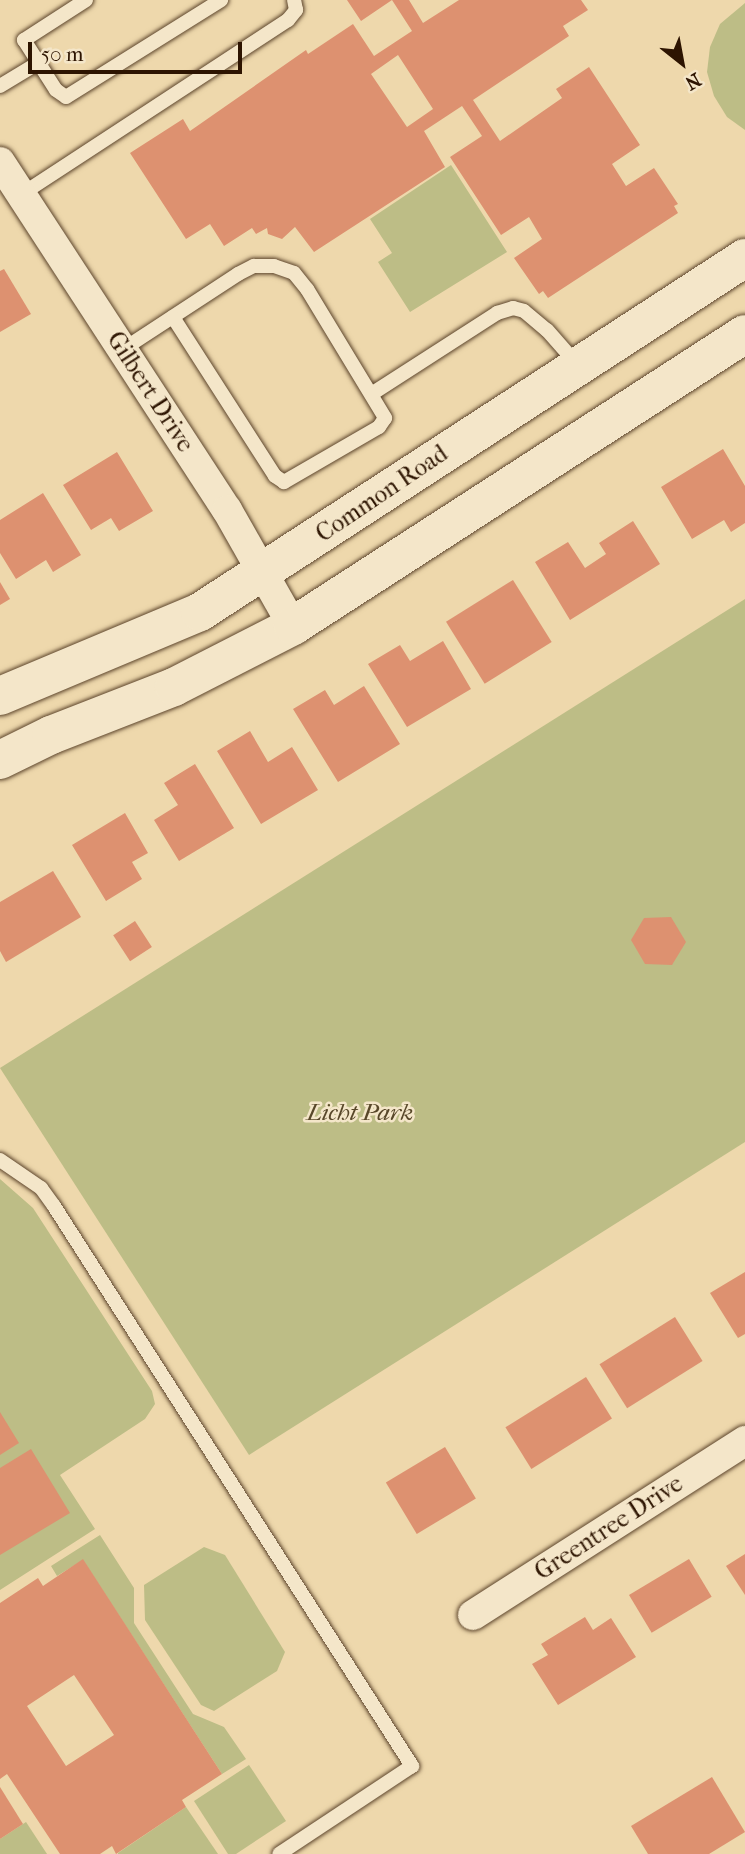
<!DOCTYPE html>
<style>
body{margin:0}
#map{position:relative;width:745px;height:1854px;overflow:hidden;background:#eed8ac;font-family:"IM FELL French Canon",serif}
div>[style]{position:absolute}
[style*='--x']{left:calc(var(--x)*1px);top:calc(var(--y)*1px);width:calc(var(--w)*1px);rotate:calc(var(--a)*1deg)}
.green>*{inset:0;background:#bdbd86}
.building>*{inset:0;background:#dd9170;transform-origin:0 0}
.roads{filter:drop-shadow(0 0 2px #5d452c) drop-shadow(0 0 2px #5d452c)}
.lane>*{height:14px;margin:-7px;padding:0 7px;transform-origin:7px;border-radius:7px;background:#f4e6c9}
.street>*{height:30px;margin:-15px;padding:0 15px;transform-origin:15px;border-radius:15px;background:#f4e6c9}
.secondary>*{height:38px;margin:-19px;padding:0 19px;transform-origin:19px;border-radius:19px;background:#f4e6c9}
span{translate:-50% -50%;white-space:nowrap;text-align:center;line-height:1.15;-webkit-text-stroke:5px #f4e6c9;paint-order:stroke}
.street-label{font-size:24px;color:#2d1401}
.park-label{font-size:24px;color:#584729;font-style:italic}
.north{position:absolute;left:647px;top:28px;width:70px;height:70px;-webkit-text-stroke:5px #f4e6c9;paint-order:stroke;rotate:149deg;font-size:19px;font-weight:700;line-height:28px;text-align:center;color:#2d1401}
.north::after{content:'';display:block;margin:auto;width:24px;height:32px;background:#2d1401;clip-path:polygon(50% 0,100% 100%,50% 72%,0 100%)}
.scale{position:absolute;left:28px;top:42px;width:214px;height:32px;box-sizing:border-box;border:4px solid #2d1401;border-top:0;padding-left:9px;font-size:21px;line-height:24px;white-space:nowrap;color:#2d1401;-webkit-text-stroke:5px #f4e6c9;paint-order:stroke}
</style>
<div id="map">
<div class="green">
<div style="clip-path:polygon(745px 3px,745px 130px,727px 117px,714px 96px,707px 72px,710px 47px,720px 24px)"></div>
<div style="clip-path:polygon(451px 165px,507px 252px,410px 312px,378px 262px,392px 253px,370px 219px)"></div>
<div style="clip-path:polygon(745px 599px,745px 1142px,249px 1455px,0 1068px)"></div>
<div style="clip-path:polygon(0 1179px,33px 1208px,152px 1391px,155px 1404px,145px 1419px,60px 1475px,95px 1529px,0 1590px)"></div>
<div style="clip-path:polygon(100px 1535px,134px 1588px,134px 1623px,193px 1714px,224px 1727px,246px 1759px,222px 1774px,83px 1560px,57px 1576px,51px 1566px)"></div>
<div style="clip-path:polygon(204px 1547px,225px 1555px,285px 1652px,277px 1671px,214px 1711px,201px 1705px,145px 1620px,144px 1585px)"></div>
<div style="clip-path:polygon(249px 1765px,286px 1821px,236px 1854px,228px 1854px,194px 1801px)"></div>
<div style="clip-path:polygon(186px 1807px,218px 1854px,118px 1854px,118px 1853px)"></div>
<div style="clip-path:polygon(26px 1822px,47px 1854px,0 1854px,0 1839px)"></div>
</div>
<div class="building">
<div style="clip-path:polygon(evenodd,347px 0,409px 0,423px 23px,459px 0,581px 0,588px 10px,563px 26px,569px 36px,473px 100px,500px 141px,562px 98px,556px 89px,589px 67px,640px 145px,612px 164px,626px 186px,654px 168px,678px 204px,674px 206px,678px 213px,548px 298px,543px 291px,539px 294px,514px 258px,542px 239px,529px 217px,501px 235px,450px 157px,482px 136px,462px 106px,424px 131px,445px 167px,314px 252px,295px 227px,282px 239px,268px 234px,267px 228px,256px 234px,252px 228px,224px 246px,210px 224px,186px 239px,130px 153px,183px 119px,190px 131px,306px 50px,308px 54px,353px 24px,374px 56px,412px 31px,392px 0,361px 21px,347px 0,398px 55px,433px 109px,407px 127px,371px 74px,398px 55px)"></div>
<div style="clip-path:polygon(4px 269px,31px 314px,0 332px,0 271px)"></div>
<div style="clip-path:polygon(723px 449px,745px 486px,745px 523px,731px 532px,724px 520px,692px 539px,661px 487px)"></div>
<div style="clip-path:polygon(117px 452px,153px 511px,119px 531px,111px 518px,91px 530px,63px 485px)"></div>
<div style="clip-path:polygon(43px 493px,81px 555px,53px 572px,46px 560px,16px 579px,0 553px,0 520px)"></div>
<div style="clip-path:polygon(633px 521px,660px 564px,570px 620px,535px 562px,568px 542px,585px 568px,606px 554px,599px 543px)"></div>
<div style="left:513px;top:580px;width:73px;height:79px;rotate:58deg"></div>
<div style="clip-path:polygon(0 582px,10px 599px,0 605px)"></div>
<div style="clip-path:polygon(443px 641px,471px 689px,407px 727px,368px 664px,400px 645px,410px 661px)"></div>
<div style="clip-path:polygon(364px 686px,400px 744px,338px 782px,293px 709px,325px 690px,334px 705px)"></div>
<div style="clip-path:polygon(250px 731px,268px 762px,292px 747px,318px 790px,261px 824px,217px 751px)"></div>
<div style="clip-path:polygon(195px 764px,234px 828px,179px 861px,154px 820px,178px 805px,164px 783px)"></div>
<div style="clip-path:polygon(125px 813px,148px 853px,132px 862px,142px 879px,106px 901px,72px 845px)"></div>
<div style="clip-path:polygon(53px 871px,81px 917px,6px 962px,0 951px,0 902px)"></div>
<div style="clip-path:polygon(671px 917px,686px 942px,672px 965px,645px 964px,631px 940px,644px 918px)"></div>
<div style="left:135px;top:921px;width:31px;height:26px;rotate:57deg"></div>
<div style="clip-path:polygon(745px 1272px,745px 1334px,738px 1338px,710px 1293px)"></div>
<div style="left:675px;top:1317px;width:52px;height:89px;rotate:58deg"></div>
<div style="left:586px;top:1377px;width:49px;height:95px;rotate:58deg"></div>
<div style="clip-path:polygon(0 1412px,19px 1443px,0 1455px)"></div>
<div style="left:445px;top:1447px;width:60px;height:69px;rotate:59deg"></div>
<div style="clip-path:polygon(31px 1449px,70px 1513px,0 1555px,0 1468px)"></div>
<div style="clip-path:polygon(745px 1554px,745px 1595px,726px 1566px)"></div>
<div style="clip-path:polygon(evenodd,83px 1559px,222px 1774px,182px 1800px,186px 1807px,116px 1854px,112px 1846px,100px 1854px,60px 1854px,7px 1774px,0 1779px,0 1603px,38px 1578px,43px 1586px,83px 1559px,74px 1675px,114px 1735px,66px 1766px,27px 1706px,74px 1675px)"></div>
<div style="left:689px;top:1559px;width:44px;height:70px;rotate:59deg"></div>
<div style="clip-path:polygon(585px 1617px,593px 1630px,611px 1618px,636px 1657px,558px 1705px,532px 1664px,548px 1655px,541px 1644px)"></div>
<div style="clip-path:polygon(712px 1777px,745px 1832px,709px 1854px,648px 1854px,631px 1826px)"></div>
<div style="clip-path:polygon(0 1787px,23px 1824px,0 1839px)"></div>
</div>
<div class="roads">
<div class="lane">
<div style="--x:86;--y:0;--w:74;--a:147.2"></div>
<div style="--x:24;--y:40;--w:59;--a:57.4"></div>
<div style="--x:56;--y:90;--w:12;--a:35"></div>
<div style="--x:66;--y:97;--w:183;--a:-32"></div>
<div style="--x:0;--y:86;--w:44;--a:-31.2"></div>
<div style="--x:22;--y:194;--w:318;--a:-33.2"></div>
<div style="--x:288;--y:20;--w:13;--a:-51"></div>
<div style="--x:296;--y:10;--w:10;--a:-101"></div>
<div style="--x:122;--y:350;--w:139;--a:-33.2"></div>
<div style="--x:238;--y:274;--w:18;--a:-27"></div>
<div style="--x:254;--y:266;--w:20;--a:0"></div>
<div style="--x:274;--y:266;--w:21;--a:19"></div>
<div style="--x:294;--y:273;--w:21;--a:51"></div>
<div style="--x:307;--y:289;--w:151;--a:58.8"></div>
<div style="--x:385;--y:418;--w:11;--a:124"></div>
<div style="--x:379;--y:427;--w:110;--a:149.9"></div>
<div style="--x:284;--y:482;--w:11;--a:-146"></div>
<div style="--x:275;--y:476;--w:189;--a:-122.7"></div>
<div style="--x:373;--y:393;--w:148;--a:-32.8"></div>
<div style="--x:497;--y:313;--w:17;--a:-17"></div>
<div style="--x:513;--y:308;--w:11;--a:15"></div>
<div style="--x:524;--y:311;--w:30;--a:40"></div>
<div style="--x:547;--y:330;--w:45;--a:48.6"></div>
<div style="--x:0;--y:1160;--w:50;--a:34.3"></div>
<div style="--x:41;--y:1188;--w:22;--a:54"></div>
<div style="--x:54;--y:1206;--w:665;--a:57.41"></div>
<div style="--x:412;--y:1766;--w:159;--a:146.5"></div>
</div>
<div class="street">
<div style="--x:0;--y:162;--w:415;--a:56.9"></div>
<div style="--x:227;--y:510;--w:133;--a:60.4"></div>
<div style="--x:473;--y:1615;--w:323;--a:-32.6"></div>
</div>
<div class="secondary">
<div style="--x:0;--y:696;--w:217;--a:-22.8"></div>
<div style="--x:200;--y:612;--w:650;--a:-33.01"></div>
<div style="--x:0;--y:760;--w:57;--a:-26.1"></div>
<div style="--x:51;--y:735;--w:132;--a:-21.3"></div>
<div style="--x:174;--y:687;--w:134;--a:-27.1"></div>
<div style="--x:293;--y:626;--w:538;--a:-32.86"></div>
</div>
</div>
<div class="street-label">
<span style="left:150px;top:392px;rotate:57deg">Gilbert Drive</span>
<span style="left:382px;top:494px;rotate:-34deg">Common Road</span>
<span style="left:609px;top:1528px;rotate:-33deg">Greentree Drive</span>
</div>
<div class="park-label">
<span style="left:360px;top:1113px">Licht Park</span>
</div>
<div class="north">N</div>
<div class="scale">50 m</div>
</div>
